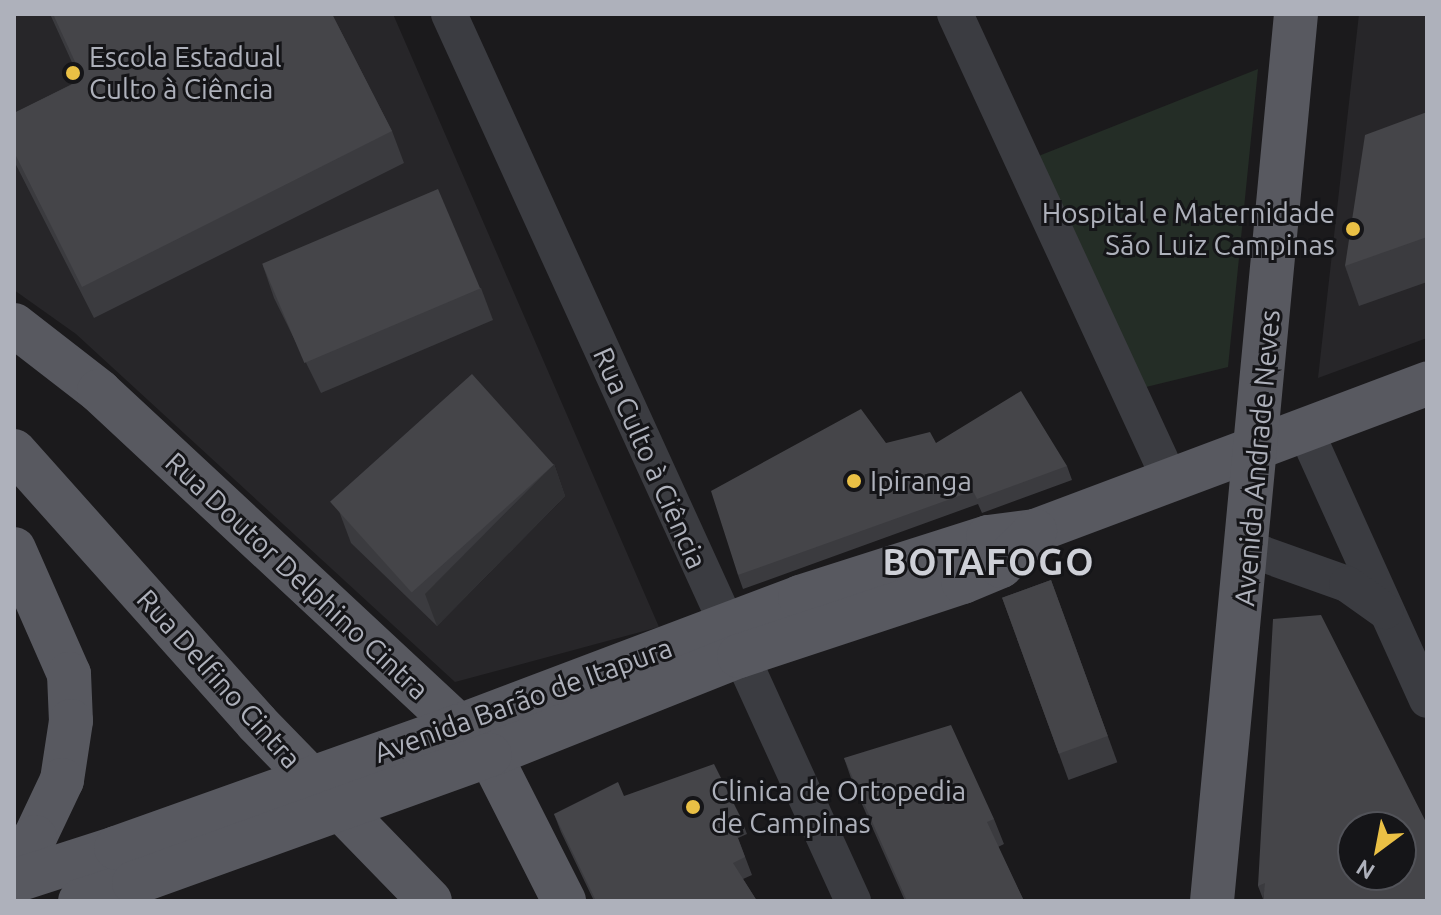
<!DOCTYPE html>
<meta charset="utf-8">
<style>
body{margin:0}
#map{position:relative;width:1441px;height:915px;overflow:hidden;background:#1b1a1c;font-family:Ubuntu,sans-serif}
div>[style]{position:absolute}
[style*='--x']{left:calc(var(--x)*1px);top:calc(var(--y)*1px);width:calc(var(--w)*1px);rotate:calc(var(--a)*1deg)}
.built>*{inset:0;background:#272629}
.green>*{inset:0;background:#242d26}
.minor>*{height:36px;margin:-18px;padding:0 18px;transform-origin:18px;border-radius:18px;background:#3b3c41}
.major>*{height:44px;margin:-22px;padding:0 22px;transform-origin:22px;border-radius:22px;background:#585960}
.major-bridge>*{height:44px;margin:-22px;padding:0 22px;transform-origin:22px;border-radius:22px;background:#585960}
.wall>*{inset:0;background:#3b3b3f;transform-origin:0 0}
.shaded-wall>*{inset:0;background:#303033}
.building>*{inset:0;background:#454549;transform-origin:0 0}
.dots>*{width:22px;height:22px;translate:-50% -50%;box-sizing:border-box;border:4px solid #151518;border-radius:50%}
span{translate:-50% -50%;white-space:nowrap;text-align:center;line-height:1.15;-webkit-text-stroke:6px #151518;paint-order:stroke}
.poi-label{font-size:28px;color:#aeb1bb}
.left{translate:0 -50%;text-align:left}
.right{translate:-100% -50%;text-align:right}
.street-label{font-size:28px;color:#aeb1bb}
.district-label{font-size:36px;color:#ced0d7;font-weight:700;letter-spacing:2px}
.frame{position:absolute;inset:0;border:16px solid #aeb1bb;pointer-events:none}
.north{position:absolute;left:1337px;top:811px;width:80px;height:80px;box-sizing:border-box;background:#151518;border:2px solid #525359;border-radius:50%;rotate:212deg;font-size:22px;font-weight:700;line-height:32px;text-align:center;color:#aeb1bb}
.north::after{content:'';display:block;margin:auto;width:28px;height:36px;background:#eac045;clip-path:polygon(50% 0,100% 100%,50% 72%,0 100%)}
</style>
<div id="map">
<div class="built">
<div style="clip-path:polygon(14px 14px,393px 14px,659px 627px,455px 682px,76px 334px,14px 290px)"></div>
<div style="clip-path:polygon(1359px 14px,1427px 14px,1427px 338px,1318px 378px)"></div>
</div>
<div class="green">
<div style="clip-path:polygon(1258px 69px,1228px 367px,1146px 387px,1036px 157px)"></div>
</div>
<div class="minor">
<div style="--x:449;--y:14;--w:975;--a:65.51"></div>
<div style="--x:955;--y:14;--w:513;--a:65.23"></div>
<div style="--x:1306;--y:432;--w:294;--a:65.7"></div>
<div style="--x:1249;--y:549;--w:104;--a:19.7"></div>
<div style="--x:1347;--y:584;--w:47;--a:35.4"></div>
</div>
<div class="major">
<div style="--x:14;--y:325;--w:108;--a:37.8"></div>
<div style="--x:99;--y:391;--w:534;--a:42.95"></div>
<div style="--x:490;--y:755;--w:164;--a:63.1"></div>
<div style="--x:14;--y:451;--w:365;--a:48.2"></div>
<div style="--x:257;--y:723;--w:248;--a:45.8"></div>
<div style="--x:14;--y:549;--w:137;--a:66.3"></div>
<div style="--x:69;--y:674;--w:47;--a:87.6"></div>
<div style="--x:71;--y:721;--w:60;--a:98.7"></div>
<div style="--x:62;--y:780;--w:63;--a:115.3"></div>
<div style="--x:35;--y:837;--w:32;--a:131"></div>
<div style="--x:459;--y:726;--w:365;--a:-20.7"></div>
<div style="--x:800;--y:597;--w:197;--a:-17.7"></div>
<div style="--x:988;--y:537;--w:47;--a:-7.3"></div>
<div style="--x:1035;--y:531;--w:419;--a:-20.6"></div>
<div style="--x:490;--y:755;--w:268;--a:-21.7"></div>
<div style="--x:739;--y:656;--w:236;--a:-18.3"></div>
<div style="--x:963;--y:582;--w:41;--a:-22.8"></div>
<div style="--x:1001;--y:566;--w:49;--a:-45.8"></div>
<div style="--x:14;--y:881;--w:107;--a:-17.9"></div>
<div style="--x:80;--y:901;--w:57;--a:-18.4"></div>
<div style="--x:1212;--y:901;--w:891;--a:-84.59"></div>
</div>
<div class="major-bridge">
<div style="--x:116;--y:848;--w:364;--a:-19.6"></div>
<div style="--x:134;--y:883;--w:378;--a:-19.8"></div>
</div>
<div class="wall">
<div style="clip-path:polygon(50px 14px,332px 14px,392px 131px,404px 163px,94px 318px,14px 161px,14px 113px,80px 80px)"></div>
<div style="clip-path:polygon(1427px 112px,1427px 282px,1359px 306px,1345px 266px)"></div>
<div style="clip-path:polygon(263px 266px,481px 288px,493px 320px,321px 393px,274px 298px)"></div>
<div style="clip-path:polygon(886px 443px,936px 443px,1067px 466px,1072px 480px,982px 513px,978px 504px,743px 589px,738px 575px)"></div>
<div style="clip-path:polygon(554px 464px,565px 496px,437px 626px,351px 543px,339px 511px)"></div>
<div style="left:1051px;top:580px;width:194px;height:52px;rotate:70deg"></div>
<div style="clip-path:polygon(1321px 615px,1263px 899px,1258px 886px)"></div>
<div style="clip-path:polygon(844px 758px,994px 819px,1004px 844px,998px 847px,1024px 901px,905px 901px,853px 784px)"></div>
<div style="clip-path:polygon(624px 796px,740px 816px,747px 834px,738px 838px,752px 875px,743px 879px,757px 901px,594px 901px,561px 832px,554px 814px)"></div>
</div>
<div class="shaded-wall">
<div style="clip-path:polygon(554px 464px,565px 496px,437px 626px,425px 594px)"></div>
</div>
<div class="building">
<div style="clip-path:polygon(53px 14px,332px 14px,392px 131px,82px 287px,14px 152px,14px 113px,83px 79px)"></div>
<div style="clip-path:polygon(1427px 112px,1427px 237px,1345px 266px,1365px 135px)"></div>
<div style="left:438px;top:189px;width:108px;height:191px;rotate:67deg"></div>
<div style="left:472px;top:374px;width:122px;height:191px;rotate:48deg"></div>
<div style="clip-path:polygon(1021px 391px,1067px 466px,977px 499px,973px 491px,738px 575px,711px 491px,861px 409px,886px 443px,930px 432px,936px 443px)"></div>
<div style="left:1051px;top:580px;width:166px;height:52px;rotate:70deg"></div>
<div style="clip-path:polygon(evenodd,1321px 615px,1427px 824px,1427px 901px,1263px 901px,1265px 883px,1258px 886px,1273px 619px,1321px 615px,1353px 827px,1401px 827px,1401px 875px,1353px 875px,1353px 827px)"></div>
<div style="clip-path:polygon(951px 725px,994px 819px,987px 822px,1024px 901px,907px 901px,844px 758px)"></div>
<div style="clip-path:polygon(714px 764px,740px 816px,731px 820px,745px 857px,733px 863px,757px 901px,596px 901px,554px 814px,618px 782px,624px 796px)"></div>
</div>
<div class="dots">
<div style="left:73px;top:73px;background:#eac045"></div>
<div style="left:1353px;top:229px;background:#eac045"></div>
<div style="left:854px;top:481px;background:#eac045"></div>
<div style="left:693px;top:807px;background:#eac045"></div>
</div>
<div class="poi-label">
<span class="left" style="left:89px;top:73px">Escola Estadual<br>Culto à Ciência</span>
<span class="right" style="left:1335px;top:229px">Hospital e Maternidade<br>São Luiz Campinas</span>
<span class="left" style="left:870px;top:481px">Ipiranga</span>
<span class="left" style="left:711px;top:807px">Clinica de Ortopedia<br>de Campinas</span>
</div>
<div class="street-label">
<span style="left:650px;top:458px;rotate:66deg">Rua Culto à Ciência</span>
<span style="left:1257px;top:458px;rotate:-85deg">Avenida Andrade Neves</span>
<span style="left:297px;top:576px;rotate:43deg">Rua Doutor Delphino Cintra</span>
<span style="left:219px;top:679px;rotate:48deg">Rua Delfino Cintra</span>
<span style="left:523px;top:700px;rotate:-20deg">Avenida Barão de Itapura</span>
</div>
<div class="district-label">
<span style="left:989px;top:562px">BOTAFOGO</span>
</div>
<div class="frame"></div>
<div class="north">N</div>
</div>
